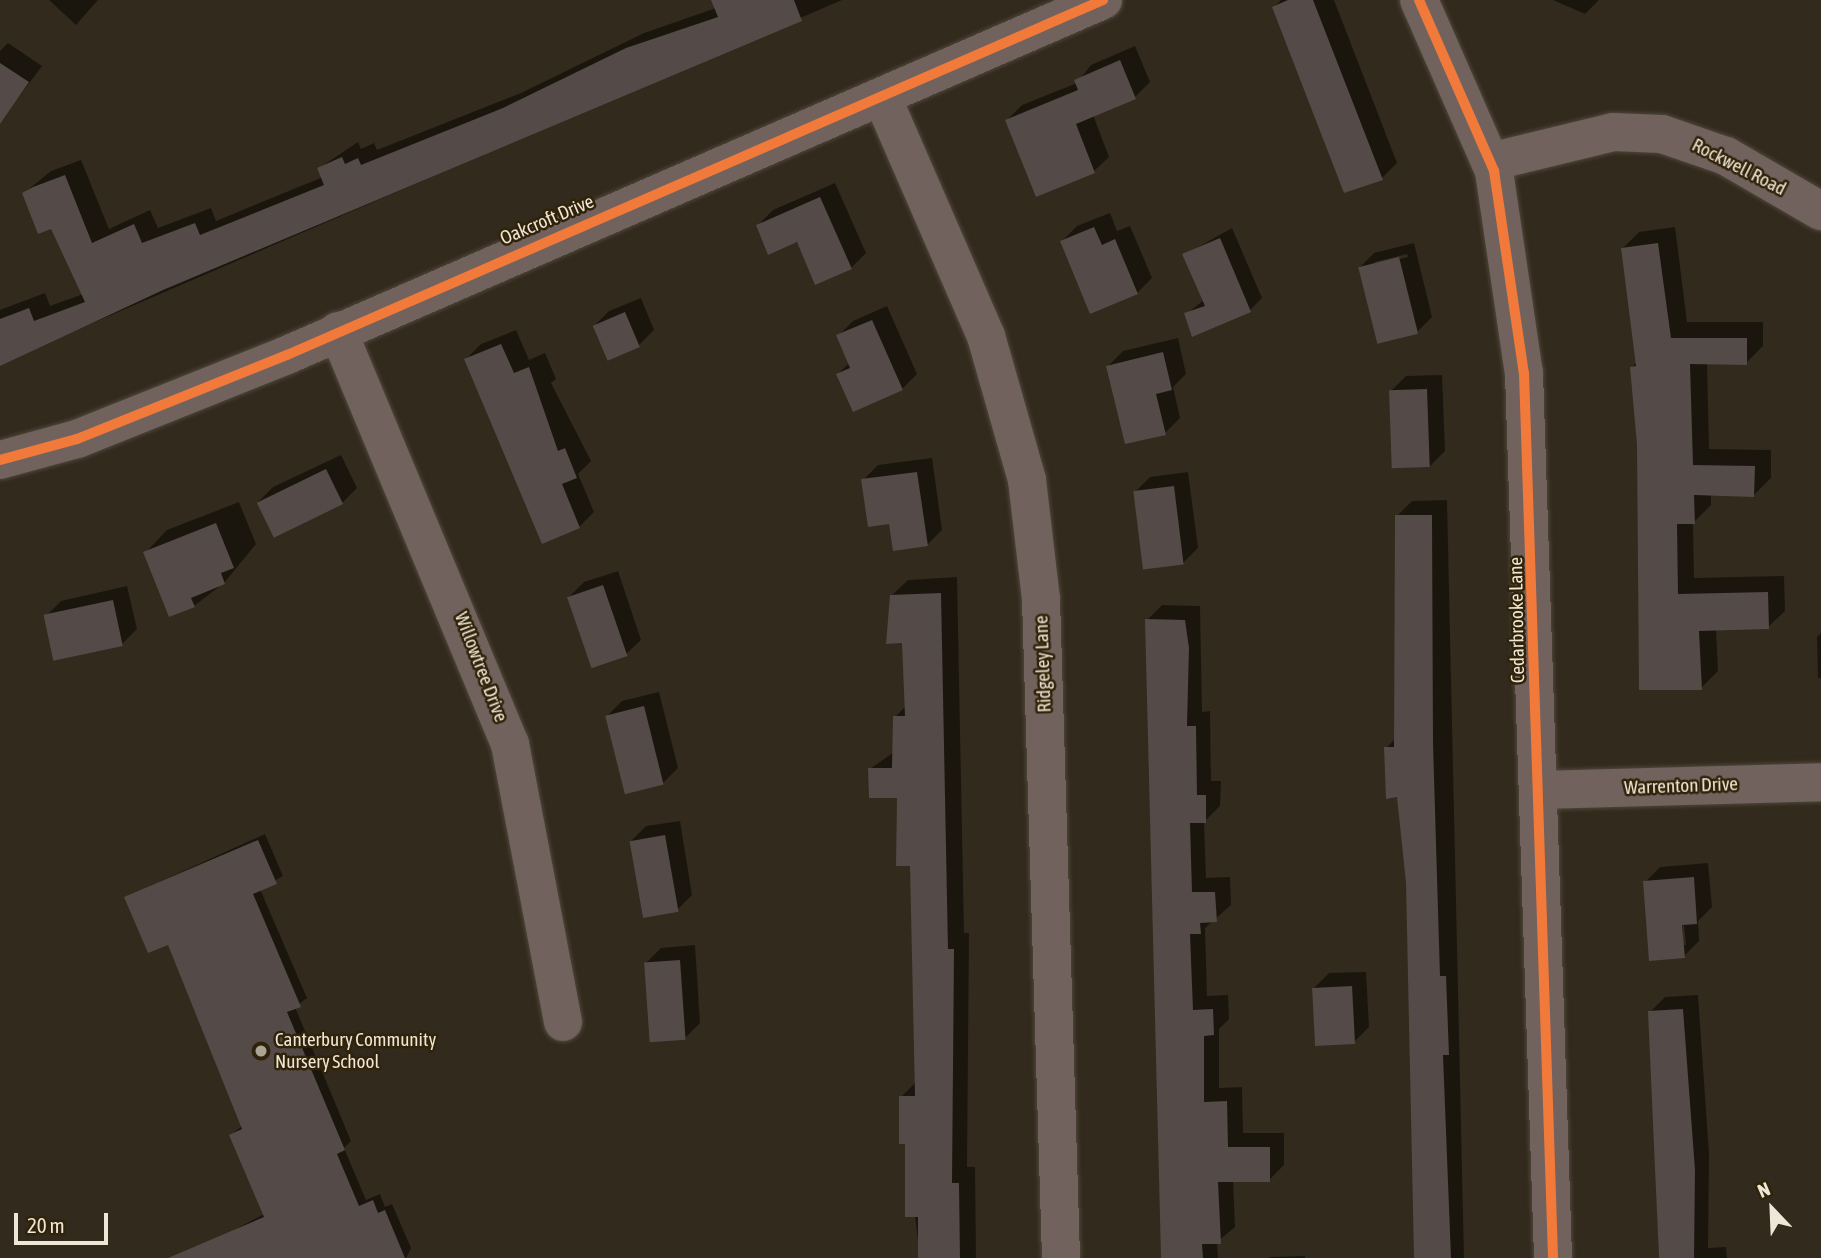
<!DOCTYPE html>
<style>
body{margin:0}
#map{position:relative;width:1821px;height:1258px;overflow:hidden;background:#322a1c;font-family:"Asap Condensed",sans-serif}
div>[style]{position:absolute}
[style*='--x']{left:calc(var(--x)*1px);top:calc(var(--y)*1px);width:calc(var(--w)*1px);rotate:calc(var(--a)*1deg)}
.shadow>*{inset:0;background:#0007}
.building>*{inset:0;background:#544a47;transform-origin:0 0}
.roads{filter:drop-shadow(0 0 2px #4e473b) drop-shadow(0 0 2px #4e473b)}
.minor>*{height:38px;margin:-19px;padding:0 19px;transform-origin:19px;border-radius:19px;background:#71625e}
.cycleway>*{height:10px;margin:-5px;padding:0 5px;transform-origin:5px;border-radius:5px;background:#f17a3a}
.dots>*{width:19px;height:19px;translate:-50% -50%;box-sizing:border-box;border:4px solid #302309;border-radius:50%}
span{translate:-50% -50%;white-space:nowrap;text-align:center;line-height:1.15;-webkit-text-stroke:5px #302309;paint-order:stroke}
.street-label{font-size:19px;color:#eee6d6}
.poi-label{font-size:19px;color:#eee6d6}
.left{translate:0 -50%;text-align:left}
.north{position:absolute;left:1737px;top:1174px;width:70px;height:70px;-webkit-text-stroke:5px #302309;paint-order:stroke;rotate:337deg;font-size:19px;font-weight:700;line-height:28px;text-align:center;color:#eee6d6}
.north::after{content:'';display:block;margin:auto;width:24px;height:32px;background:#eee6d6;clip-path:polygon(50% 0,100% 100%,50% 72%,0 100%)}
.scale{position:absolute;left:14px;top:1213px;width:94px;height:32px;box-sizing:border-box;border:4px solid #eee6d6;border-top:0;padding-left:9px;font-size:21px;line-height:24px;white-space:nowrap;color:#eee6d6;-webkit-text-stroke:5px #302309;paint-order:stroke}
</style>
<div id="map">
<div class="shadow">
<div style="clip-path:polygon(49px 0,98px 0,76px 25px)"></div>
<div style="clip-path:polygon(739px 0,842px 0,0 363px,0 310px,45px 293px,50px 306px,83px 294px,52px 227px,24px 193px,51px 171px,81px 160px,109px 229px,150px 210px,158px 228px,211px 208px,216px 221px,323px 177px,319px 168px,358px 142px,361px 149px,374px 143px,377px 150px,521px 93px,644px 33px)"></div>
<div style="clip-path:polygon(1281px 0,1334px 0,1397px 163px,1382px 178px,1345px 191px,1274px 7px)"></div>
<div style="clip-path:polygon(1553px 0,1599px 0,1585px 14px)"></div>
<div style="clip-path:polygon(8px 43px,42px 66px,0 122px,0 51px)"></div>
<div style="clip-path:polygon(1135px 46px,1150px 82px,1135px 97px,1093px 115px,1109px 157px,1094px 171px,1007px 120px,1022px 105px,1077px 83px,1091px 65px)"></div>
<div style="clip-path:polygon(835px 183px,866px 253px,851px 268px,758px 225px,773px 210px)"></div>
<div style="clip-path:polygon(1110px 213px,1117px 231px,1130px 226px,1152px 278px,1137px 293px,1062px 241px,1077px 226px)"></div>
<div style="clip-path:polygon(1675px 227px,1687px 322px,1763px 322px,1763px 346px,1746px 363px,1707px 363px,1709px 449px,1771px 450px,1771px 478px,1754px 495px,1711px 494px,1711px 505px,1693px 523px,1694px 578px,1784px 576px,1785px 611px,1768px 627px,1716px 629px,1718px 671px,1701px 688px,1639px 445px,1632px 367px,1637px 362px,1623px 248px,1639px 232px)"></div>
<div style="clip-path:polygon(1232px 228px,1262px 298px,1250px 310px,1186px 314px,1204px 300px,1184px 255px)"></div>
<div style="clip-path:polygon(evenodd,1414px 243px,1432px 317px,1417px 332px,1359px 268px,1374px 253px,1414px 243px,1407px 254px,1408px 257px,1375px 265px,1375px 262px,1407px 254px)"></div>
<div style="clip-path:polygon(641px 298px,654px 330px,639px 345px,594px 326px,609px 311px)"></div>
<div style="clip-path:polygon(887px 306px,917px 374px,902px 389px,838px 374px,849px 363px,838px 336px,853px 321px)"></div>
<div style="clip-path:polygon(516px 330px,529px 360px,545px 353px,556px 379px,551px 383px,591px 461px,578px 474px,594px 512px,579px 527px,466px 359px,481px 344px)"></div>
<div style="clip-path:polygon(1178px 338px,1186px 374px,1173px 387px,1180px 418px,1165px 433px,1108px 366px,1123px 351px)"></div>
<div style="clip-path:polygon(1442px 375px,1445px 451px,1430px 466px,1391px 391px,1406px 376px)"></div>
<div style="clip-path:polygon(341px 455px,357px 488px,342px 503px,258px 502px,273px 487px)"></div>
<div style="clip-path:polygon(932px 458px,942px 530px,927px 545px,891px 522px,863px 480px,878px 465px)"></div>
<div style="clip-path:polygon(1188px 472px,1198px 548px,1183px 563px,1135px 492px,1150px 477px)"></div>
<div style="clip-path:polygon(1447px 500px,1464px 1258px,1418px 1258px,1407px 883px,1398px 795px,1386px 748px,1396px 738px,1397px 516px,1412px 501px)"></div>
<div style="clip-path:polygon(239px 502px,256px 544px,224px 583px,194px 606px,145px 553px,167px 530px)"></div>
<div style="clip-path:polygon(618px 571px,641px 640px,626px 654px,569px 597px,584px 582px)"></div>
<div style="clip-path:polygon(957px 577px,964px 933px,969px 933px,967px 1167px,975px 1167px,976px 1258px,920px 1258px,901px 1097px,916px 1082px,912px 864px,899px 796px,870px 769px,894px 752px,895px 717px,907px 705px,903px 641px,891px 596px,908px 580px)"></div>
<div style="clip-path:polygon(127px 586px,137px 629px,122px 644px,46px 616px,61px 601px)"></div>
<div style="clip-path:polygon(1162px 605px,1200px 606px,1202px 712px,1210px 711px,1211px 781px,1221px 781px,1220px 806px,1204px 822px,1206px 878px,1230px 877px,1231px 905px,1205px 928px,1207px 996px,1228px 995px,1229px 1019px,1219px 1029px,1219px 1088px,1242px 1087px,1243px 1133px,1284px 1133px,1284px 1165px,1269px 1180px,1233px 1180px,1235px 1227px,1217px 1242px,1218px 1258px,1167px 1258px,1147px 620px)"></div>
<div style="clip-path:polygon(1821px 633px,1821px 678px,1818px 678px,1817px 637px)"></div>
<div style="clip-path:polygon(659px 692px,678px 768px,663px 783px,607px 716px,622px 701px)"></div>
<div style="clip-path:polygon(680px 821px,692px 895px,677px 910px,631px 841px,646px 826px)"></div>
<div style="clip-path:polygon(265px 834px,283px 876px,260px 889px,307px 998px,295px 1007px,351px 1141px,344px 1148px,366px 1200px,380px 1194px,385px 1207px,392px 1204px,411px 1248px,406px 1258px,235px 1258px,225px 1235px,264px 1214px,231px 1135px,242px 1126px,169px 942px,126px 897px)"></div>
<div style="clip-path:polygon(evenodd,1708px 863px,1712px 907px,1698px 921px,1699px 941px,1684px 956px,1645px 882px,1660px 867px,1708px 863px,1683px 916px,1686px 945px,1682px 945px,1683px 916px)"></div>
<div style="clip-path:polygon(695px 945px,700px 1023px,685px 1038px,646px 963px,661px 948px)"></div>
<div style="clip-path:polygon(1366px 972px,1369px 1027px,1354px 1042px,1314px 988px,1329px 973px)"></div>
<div style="clip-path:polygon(1698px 995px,1709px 1154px,1708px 1248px,1726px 1247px,1727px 1258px,1659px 1258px,1650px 1012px,1665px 997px)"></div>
<div style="clip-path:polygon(1305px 1256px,1305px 1258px,1269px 1258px,1270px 1257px)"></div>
</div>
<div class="building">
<div style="clip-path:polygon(711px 0,794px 0,802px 21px,163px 290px,0 366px,0 319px,29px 308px,34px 321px,85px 302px,51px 229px,38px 234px,22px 193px,33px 187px,65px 175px,92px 243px,134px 224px,142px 243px,195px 223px,200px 235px,324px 185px,317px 168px,342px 157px,345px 164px,358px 158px,361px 165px,503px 108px,626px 48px,718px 17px)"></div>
<div style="clip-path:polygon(1288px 0,1313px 0,1383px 180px,1344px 193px,1272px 7px)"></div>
<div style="clip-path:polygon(1120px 60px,1136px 99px,1076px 124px,1095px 173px,1036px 197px,1005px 120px,1078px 90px,1074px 80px)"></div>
<div style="clip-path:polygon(0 63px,29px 82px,0 124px)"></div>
<div style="clip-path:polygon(820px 197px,852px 269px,815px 285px,797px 242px,768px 255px,756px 225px)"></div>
<div style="clip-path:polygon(1094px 227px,1102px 245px,1115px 239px,1138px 294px,1090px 314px,1060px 241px)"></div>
<div style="clip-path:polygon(1220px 238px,1251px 312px,1192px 337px,1184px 313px,1205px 306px,1182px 254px)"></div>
<div style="clip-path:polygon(1658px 243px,1671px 338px,1747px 338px,1747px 365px,1690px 364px,1693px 465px,1755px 466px,1754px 497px,1694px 495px,1695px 524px,1677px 524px,1678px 594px,1768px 592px,1769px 629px,1699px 631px,1702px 690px,1639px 690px,1637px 445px,1630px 367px,1636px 366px,1621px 248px)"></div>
<div style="left:1399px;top:257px;width:79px;height:42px;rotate:76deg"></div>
<div style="left:625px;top:312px;width:38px;height:35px;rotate:67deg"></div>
<div style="clip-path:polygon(872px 320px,903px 390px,853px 412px,836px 374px,850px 368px,836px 335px)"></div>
<div style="clip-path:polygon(501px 344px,514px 373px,529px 367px,558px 451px,565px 448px,577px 478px,562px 484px,580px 528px,542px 544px,464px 359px)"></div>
<div style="clip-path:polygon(1163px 352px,1172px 390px,1156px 394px,1166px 435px,1125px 444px,1106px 366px)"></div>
<div style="left:1427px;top:389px;width:78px;height:38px;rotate:88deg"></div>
<div style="left:326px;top:469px;width:39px;height:77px;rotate:64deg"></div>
<div style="clip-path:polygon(917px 472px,928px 546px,893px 551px,889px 524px,868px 527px,861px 479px)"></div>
<div style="left:1174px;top:486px;width:79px;height:41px;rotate:83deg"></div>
<div style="clip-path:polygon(1395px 515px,1432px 515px,1433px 744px,1440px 976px,1446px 976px,1449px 1055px,1443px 1055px,1451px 1258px,1414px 1258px,1406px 883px,1397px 797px,1386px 799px,1384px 747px,1394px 747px)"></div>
<div style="clip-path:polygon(216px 523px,234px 568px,221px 573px,225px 584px,191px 598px,195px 607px,169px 617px,143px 552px)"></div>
<div style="left:603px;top:585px;width:75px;height:38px;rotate:71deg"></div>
<div style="clip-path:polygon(941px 593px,948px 949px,954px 949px,952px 1183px,959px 1183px,960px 1258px,918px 1258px,918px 1217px,905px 1217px,905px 1144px,899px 1144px,899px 1096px,915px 1096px,910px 866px,896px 866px,897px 798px,869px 798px,868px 768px,892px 768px,893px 716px,905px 716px,902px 643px,886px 644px,890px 595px)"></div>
<div style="left:113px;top:600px;width:47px;height:71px;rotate:78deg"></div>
<div style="clip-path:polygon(1145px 619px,1185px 620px,1189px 648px,1187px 726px,1196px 726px,1197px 795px,1206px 795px,1206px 823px,1190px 823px,1192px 892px,1215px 892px,1217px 922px,1200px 923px,1201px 934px,1190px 934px,1193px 1010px,1213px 1009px,1214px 1035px,1204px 1036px,1204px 1102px,1227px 1101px,1228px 1147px,1270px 1147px,1270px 1182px,1218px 1182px,1221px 1244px,1202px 1244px,1203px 1258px,1161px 1258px)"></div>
<div style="left:644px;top:706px;width:81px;height:40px;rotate:76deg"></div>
<div style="left:665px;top:835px;width:78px;height:36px;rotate:80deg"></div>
<div style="clip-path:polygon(258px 840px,277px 884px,253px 894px,301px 1007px,287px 1012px,345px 1150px,337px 1154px,359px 1206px,373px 1200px,378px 1213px,385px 1210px,405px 1258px,168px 1258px,264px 1217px,229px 1135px,242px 1129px,168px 945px,148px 953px,124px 897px)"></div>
<div style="clip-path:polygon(1694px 877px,1697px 924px,1682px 925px,1685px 958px,1649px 961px,1643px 881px)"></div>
<div style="left:680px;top:960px;width:80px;height:36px;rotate:86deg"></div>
<div style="left:1352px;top:986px;width:58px;height:40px;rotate:87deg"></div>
<div style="clip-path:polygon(1683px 1009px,1695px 1170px,1694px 1258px,1659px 1258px,1648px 1011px)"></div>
</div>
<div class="roads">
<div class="minor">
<div style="--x:1419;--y:0;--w:187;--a:66.3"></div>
<div style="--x:1494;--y:171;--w:204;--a:81.6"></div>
<div style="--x:1524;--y:373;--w:885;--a:88.12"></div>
<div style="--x:882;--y:97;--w:261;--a:66.5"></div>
<div style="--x:986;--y:336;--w:150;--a:74.1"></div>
<div style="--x:1027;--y:480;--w:120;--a:83.3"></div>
<div style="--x:1041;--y:599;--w:659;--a:88.26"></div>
<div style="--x:1490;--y:162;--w:127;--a:-13.7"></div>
<div style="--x:1613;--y:132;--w:49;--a:2.3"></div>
<div style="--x:1662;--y:134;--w:68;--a:19"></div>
<div style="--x:1726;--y:156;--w:110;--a:30.1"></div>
<div style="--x:338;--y:331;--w:447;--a:67.4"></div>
<div style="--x:510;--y:744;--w:283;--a:79.2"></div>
<div style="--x:0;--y:460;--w:80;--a:-15.3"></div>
<div style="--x:77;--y:439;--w:226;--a:-21.8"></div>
<div style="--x:287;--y:355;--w:890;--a:-23.51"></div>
<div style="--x:1541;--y:790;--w:280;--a:-1.6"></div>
</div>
</div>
<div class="cycleway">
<div style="--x:1419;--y:0;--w:187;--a:66.3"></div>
<div style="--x:1494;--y:171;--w:204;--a:81.6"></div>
<div style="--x:1524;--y:373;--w:885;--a:88.12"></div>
<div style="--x:0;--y:460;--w:80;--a:-15.3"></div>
<div style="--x:77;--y:439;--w:226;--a:-21.8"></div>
<div style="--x:287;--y:355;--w:890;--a:-23.51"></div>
</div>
<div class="dots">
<div style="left:261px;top:1051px;background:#aca495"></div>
</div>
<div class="street-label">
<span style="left:1739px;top:167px;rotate:27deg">Rockwell Road</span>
<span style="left:547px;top:220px;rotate:-23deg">Oakcroft Drive</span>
<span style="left:1517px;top:620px;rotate:-91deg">Cedarbrooke Lane</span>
<span style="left:1043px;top:664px;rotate:-92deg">Ridgeley Lane</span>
<span style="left:481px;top:667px;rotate:69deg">Willowtree Drive</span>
<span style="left:1681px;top:786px;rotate:-2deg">Warrenton Drive</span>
</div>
<div class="poi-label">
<span class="left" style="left:275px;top:1051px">Canterbury Community<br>Nursery School</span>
</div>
<div class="north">N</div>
<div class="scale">20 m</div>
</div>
